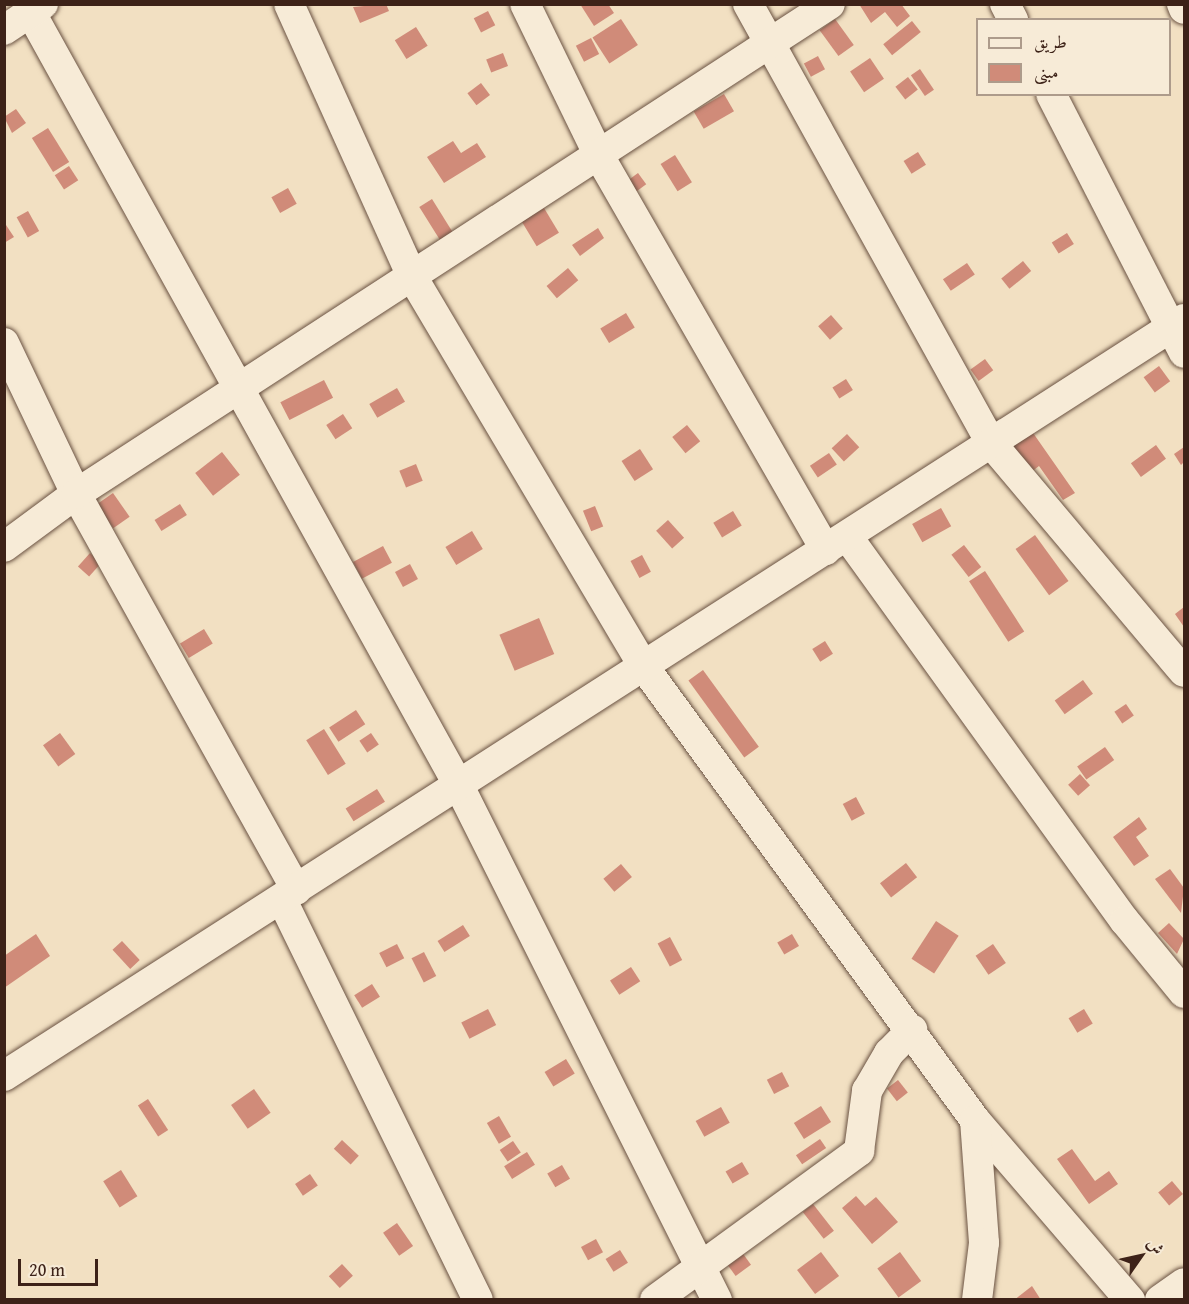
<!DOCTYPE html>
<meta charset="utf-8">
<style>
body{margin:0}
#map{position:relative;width:1189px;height:1304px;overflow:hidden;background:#f2e0c2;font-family:"Gentium Book Plus",Amiri,serif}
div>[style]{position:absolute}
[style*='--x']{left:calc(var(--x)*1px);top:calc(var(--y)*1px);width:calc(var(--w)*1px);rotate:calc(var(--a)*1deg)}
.building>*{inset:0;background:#d08b79;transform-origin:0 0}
.roads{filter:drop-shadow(0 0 2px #6a5242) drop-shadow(0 0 2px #6a5242)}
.street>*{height:30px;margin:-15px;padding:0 15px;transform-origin:15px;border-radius:15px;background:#f7ebd7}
span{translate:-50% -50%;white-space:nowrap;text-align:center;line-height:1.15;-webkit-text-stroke:5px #f7ebd7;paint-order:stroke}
.frame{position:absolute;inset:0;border:6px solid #3d2218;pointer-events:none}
.legend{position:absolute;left:976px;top:18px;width:195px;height:78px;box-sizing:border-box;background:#f7ebd7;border:2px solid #ad9b8b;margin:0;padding:8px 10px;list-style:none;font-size:18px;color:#3d2218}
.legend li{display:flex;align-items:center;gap:12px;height:30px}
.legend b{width:30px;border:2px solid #ad9b8b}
.north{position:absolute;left:1111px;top:1226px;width:60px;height:60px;-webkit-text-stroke:4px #f7ebd7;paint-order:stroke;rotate:56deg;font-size:16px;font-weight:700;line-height:24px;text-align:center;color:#3d2218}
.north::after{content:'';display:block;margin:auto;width:21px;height:27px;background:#3d2218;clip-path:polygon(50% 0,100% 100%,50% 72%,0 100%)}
.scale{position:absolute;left:18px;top:1259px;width:80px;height:27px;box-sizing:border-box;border:3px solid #3d2218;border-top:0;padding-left:8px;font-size:18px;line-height:21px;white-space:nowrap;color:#3d2218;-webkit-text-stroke:4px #f7ebd7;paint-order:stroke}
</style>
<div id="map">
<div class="building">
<div style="clip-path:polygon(386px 4px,389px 11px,360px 23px,353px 7px)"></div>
<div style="clip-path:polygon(580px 4px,608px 4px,614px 13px,594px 26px)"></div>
<div style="clip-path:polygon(859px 4px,901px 4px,910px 16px,897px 27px,885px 12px,871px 23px)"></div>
<div style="left:488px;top:11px;width:16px;height:16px;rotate:63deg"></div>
<div style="left:621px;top:19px;width:31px;height:34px;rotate:57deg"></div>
<div style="left:835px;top:19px;width:32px;height:19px;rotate:54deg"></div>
<div style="left:912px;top:21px;width:14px;height:37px;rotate:51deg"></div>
<div style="left:416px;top:27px;width:22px;height:25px;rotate:58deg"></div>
<div style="left:591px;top:38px;width:18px;height:17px;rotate:63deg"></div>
<div style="left:503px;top:53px;width:14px;height:18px;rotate:69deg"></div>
<div style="left:818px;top:56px;width:15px;height:16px;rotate:62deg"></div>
<div style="left:870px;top:58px;width:25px;height:24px;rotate:56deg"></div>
<div style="left:920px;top:69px;width:25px;height:11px;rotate:56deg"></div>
<div style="left:908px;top:77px;width:16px;height:16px;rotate:52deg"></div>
<div style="left:481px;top:83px;width:15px;height:17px;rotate:53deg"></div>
<div style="left:724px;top:94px;width:20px;height:35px;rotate:60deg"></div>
<div style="clip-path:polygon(16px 109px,26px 123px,12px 133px,4px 117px)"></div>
<div style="left:48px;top:128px;width:40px;height:19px;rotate:58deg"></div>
<div style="clip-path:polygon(453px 141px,461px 153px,477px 143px,486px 157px,444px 183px,427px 157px)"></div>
<div style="left:918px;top:152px;width:15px;height:17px;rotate:58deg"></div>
<div style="left:675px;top:155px;width:32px;height:17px;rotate:58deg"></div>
<div style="left:69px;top:166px;width:17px;height:17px;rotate:57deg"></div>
<div style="left:638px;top:173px;width:14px;height:16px;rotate:54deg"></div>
<div style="left:288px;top:188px;width:18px;height:19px;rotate:61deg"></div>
<div style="left:432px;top:199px;width:45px;height:15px;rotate:58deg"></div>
<div style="left:544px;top:208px;width:29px;height:26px;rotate:59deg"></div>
<div style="left:28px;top:211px;width:23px;height:13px;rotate:61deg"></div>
<div style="clip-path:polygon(4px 222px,14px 237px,4px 243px)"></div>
<div style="clip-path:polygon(598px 228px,604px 238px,580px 256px,572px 245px)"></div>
<div style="left:1067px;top:233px;width:13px;height:18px;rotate:58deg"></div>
<div style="left:1023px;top:261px;width:13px;height:28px;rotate:51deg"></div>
<div style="left:967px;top:263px;width:14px;height:29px;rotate:56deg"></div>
<div style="left:568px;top:268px;width:16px;height:28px;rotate:50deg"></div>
<div style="left:626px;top:313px;width:17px;height:30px;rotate:59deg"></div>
<div style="left:831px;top:315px;width:18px;height:17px;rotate:49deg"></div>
<div style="left:985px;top:359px;width:14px;height:18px;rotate:54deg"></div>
<div style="left:1159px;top:366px;width:19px;height:19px;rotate:54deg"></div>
<div style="left:846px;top:379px;width:13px;height:16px;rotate:58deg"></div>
<div style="left:324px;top:380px;width:20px;height:49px;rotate:63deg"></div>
<div style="left:397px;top:388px;width:16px;height:32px;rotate:60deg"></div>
<div style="left:343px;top:414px;width:17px;height:20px;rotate:57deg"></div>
<div style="left:687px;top:425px;width:21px;height:19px;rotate:51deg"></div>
<div style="clip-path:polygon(1031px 430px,1075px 493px,1063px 500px,1039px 466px,1026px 476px,1005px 447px)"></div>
<div style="left:847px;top:434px;width:18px;height:21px;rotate:47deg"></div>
<div style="left:1156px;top:445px;width:17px;height:31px;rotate:54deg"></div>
<div style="clip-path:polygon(1184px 447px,1184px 462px,1181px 465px,1174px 454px)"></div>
<div style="left:640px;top:449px;width:24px;height:22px;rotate:57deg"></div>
<div style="left:222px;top:452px;width:29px;height:34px;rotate:52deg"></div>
<div style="left:829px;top:453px;width:14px;height:23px;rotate:56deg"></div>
<div style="left:416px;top:464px;width:18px;height:18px;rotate:68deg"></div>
<div style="left:113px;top:493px;width:29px;height:20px;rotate:55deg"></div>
<div style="left:180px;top:504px;width:13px;height:30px;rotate:58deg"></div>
<div style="left:595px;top:506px;width:22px;height:13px;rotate:68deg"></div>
<div style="left:941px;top:508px;width:21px;height:33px;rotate:61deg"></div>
<div style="left:733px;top:511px;width:17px;height:23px;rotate:59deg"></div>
<div style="left:668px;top:520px;width:24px;height:16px;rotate:48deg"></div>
<div style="left:472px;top:531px;width:21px;height:31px;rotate:59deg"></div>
<div style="left:1035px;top:535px;width:57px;height:24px;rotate:54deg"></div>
<div style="left:964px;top:545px;width:28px;height:16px;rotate:52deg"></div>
<div style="left:383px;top:546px;width:19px;height:34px;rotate:62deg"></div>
<div style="left:90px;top:553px;width:15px;height:18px;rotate:42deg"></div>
<div style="left:642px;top:555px;width:19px;height:13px;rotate:62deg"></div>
<div style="left:410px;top:564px;width:17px;height:17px;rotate:62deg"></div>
<div style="left:985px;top:571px;width:72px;height:19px;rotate:57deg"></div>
<div style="clip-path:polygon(1184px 607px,1184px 627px,1175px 614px)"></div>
<div style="left:539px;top:618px;width:39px;height:43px;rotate:67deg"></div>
<div style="left:204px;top:629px;width:17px;height:28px;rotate:59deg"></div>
<div style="left:825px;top:641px;width:15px;height:15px;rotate:58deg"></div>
<div style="left:703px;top:670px;width:95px;height:18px;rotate:54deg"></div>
<div style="left:1083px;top:680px;width:17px;height:35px;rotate:54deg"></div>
<div style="left:1126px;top:704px;width:14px;height:14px;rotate:56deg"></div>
<div style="left:356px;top:710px;width:17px;height:32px;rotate:57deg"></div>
<div style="left:324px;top:729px;width:41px;height:21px;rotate:58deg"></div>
<div style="left:60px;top:733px;width:26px;height:21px;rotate:54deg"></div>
<div style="left:371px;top:733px;width:14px;height:14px;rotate:56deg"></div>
<div style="left:1105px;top:747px;width:16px;height:34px;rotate:55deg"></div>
<div style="left:1080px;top:774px;width:15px;height:16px;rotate:48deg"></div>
<div style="left:377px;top:789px;width:15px;height:37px;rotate:58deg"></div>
<div style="left:856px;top:797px;width:19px;height:15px;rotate:62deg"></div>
<div style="clip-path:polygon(1139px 817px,1147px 829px,1136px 837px,1149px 856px,1134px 866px,1113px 837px)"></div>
<div style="left:906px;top:863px;width:18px;height:33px;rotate:52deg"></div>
<div style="left:621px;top:864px;width:17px;height:23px;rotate:50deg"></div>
<div style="clip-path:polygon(1170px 869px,1184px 888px,1181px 913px,1155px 879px)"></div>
<div style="left:936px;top:921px;width:27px;height:45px;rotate:33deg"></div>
<div style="clip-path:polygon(1169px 923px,1184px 939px,1177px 954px,1158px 933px)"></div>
<div style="left:463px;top:925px;width:13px;height:30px;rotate:58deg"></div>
<div style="clip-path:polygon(36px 934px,50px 956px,4px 988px,4px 956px)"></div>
<div style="left:792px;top:934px;width:14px;height:17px;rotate:60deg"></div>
<div style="left:670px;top:937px;width:26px;height:14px;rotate:62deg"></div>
<div style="left:122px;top:941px;width:26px;height:13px;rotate:47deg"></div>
<div style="left:397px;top:944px;width:16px;height:20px;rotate:63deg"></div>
<div style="left:993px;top:944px;width:23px;height:21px;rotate:56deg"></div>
<div style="left:424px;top:952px;width:27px;height:14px;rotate:63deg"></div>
<div style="left:631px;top:967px;width:17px;height:25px;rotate:57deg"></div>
<div style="left:372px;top:984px;width:15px;height:21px;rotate:58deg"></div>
<div style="left:488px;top:1009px;width:18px;height:30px;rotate:63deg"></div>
<div style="left:1084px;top:1009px;width:17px;height:18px;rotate:59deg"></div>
<div style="left:566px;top:1059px;width:17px;height:25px;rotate:59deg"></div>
<div style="left:782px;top:1072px;width:16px;height:17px;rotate:63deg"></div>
<div style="left:898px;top:1080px;width:16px;height:14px;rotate:52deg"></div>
<div style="left:254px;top:1089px;width:29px;height:28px;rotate:55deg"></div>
<div style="left:148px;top:1099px;width:37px;height:12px;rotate:57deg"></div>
<div style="left:821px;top:1106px;width:19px;height:32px;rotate:58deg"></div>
<div style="left:721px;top:1107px;width:18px;height:29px;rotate:61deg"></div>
<div style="left:499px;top:1116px;width:24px;height:14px;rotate:60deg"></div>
<div style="left:820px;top:1139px;width:11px;height:29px;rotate:56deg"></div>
<div style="left:342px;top:1140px;width:23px;height:12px;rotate:43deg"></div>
<div style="left:513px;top:1141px;width:14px;height:16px;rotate:56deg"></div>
<div style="clip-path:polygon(1072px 1149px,1095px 1181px,1109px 1171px,1118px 1184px,1089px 1204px,1057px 1159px)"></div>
<div style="left:527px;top:1152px;width:15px;height:27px;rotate:58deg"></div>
<div style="left:742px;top:1162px;width:14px;height:19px;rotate:60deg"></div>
<div style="left:562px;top:1165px;width:16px;height:17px;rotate:60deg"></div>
<div style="left:121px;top:1170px;width:31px;height:21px;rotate:58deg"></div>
<div style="left:310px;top:1174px;width:14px;height:18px;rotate:56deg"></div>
<div style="left:1172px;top:1181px;width:17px;height:18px;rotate:50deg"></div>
<div style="clip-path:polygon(856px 1196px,865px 1206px,876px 1197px,898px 1222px,872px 1244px,842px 1208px)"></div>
<div style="left:813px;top:1204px;width:34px;height:13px;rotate:52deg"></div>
<div style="left:397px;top:1223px;width:28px;height:17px;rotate:55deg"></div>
<div style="left:596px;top:1239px;width:15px;height:17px;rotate:62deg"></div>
<div style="left:620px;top:1250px;width:15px;height:17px;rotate:58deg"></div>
<div style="left:741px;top:1251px;width:17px;height:19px;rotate:54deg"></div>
<div style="left:821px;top:1252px;width:30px;height:30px;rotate:53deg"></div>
<div style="left:900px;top:1252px;width:36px;height:28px;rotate:54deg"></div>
<div style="left:342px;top:1264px;width:16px;height:18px;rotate:47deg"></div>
<div style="clip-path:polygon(1032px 1286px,1041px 1300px,1014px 1300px)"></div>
</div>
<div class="roads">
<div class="street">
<div style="--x:289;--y:4;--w:301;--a:65.7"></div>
<div style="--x:413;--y:278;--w:452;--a:59.3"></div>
<div style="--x:644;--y:667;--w:561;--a:53.84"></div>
<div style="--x:975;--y:1120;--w:238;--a:49.3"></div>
<div style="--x:525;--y:4;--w:167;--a:64"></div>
<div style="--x:598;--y:154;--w:457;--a:60.1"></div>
<div style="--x:748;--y:4;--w:502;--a:61.03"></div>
<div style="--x:991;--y:443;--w:299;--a:49.9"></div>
<div style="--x:1005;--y:4;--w:18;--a:63"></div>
<div style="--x:1182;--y:4;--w:5;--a:68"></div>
<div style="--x:31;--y:13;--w:884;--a:61.03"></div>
<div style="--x:459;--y:786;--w:575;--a:63.35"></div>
<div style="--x:4;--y:30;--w:47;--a:-33.7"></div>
<div style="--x:1051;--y:94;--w:291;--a:62.8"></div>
<div style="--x:4;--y:343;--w:167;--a:64.5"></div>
<div style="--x:76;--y:494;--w:453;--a:60.9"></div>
<div style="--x:847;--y:536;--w:475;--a:54.2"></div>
<div style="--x:1125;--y:921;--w:93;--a:50.7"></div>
<div style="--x:4;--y:547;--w:89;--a:-36.4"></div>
<div style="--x:76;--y:494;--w:899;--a:-33.02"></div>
<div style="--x:282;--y:900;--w:445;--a:63.9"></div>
<div style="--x:4;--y:1076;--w:1402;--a:-32.68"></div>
<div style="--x:975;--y:1120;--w:123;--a:85.8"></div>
<div style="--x:984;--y:1243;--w:57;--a:97"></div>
<div style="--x:655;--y:1300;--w:253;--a:-36.1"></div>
<div style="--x:859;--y:1151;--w:61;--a:-82.4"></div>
<div style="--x:867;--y:1091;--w:44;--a:-59.9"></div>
<div style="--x:889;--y:1053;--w:33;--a:-45"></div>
<div style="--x:1160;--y:1300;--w:29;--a:-35"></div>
</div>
</div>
<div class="frame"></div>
<ul class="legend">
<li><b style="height:8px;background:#f7ebd7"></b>طريق</li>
<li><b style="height:16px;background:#d08b79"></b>مبنى</li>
</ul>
<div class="north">ش</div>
<div class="scale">20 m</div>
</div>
